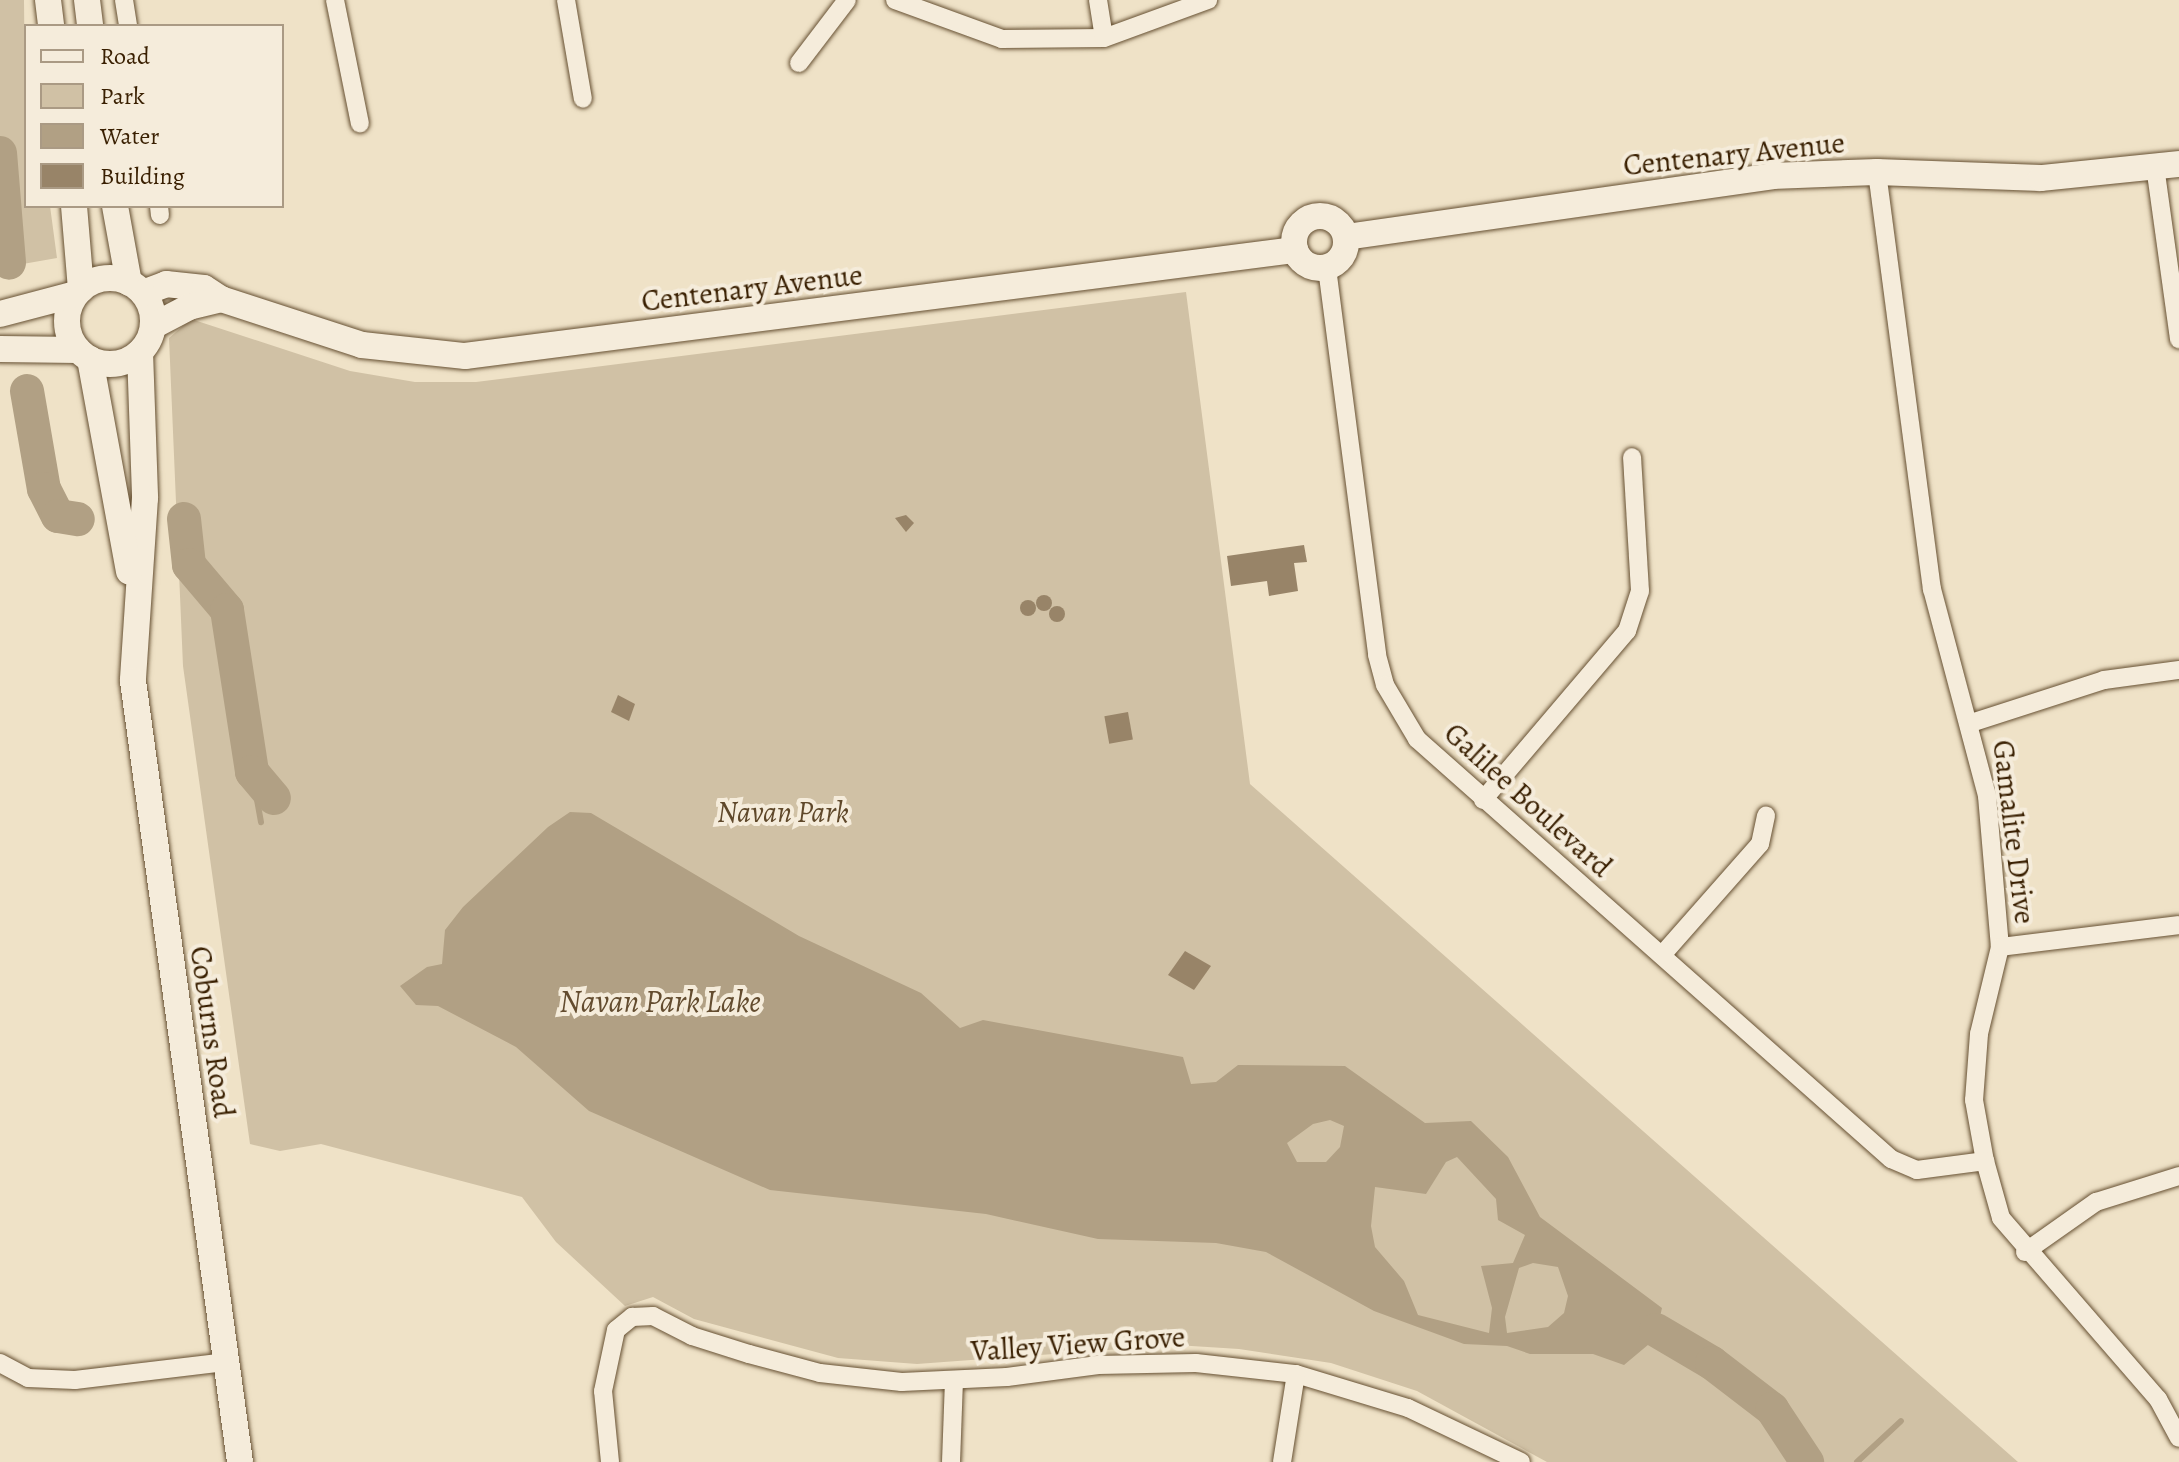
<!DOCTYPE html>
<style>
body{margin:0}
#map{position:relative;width:2179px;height:1462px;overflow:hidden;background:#efe2c7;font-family:Alegreya,serif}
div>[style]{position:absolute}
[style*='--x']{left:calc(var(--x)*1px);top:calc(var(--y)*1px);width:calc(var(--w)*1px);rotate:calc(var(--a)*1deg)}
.green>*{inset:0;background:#d0c1a5}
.water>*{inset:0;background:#b1a084}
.stream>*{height:6px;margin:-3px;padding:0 3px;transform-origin:3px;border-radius:3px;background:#b1a084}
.river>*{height:34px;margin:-17px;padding:0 17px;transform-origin:17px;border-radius:17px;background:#b1a084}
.building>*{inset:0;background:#988468;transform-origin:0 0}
.round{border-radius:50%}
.roads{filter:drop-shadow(0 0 2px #665032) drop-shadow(0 0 2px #665032)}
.street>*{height:18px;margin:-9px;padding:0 9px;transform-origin:9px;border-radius:9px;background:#f5ecdb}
.secondary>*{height:26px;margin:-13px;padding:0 13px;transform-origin:13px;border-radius:13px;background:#f5ecdb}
.secondary>.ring{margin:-13px;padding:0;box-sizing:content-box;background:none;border:26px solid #f5ecdb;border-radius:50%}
span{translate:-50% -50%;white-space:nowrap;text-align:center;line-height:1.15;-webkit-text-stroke:8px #f5ecdb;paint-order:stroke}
.street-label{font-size:30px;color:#391f01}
.park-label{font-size:30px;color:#5f482a;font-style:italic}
.water-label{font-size:32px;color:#634c2f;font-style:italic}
.legend{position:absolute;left:24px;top:24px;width:260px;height:184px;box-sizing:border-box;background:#f5ecdb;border:2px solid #aa9a84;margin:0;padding:10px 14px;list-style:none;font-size:24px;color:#391f01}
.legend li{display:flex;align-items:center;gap:16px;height:40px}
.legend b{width:40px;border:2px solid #aa9a84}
</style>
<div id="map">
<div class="green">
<div style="clip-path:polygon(0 0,24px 0,26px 206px,50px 206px,57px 258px,0 268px)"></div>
<div style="clip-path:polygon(1186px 292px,1250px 784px,2018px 1462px,1547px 1462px,1417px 1391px,1331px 1363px,1239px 1349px,1176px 1345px,917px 1364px,838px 1358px,694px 1319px,653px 1297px,625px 1306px,556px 1242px,522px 1197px,321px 1144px,280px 1151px,250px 1144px,183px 666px,169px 338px,191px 319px,350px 371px,415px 382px,476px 382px)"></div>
</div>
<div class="water">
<div style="clip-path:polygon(evenodd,570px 812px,591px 813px,799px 936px,921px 993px,960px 1028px,983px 1020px,1183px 1057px,1191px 1084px,1216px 1082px,1238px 1065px,1345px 1066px,1425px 1123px,1471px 1121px,1508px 1157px,1540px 1217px,1662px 1308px,1655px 1339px,1624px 1365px,1593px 1354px,1530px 1354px,1507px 1346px,1464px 1344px,1374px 1311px,1266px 1252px,1216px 1243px,1098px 1239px,986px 1214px,770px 1190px,589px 1111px,516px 1047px,438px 1006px,416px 1005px,400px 986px,427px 967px,442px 964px,445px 930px,463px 907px,548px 827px,570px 812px,1330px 1120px,1344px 1126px,1340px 1147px,1326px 1162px,1297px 1162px,1287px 1143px,1313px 1124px,1330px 1120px,570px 812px,1457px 1157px,1496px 1199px,1498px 1220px,1525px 1235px,1513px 1263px,1481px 1266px,1492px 1308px,1489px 1333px,1418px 1315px,1404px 1281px,1375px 1247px,1371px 1226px,1375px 1187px,1426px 1194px,1446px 1162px,1457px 1157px,570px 812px,1533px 1263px,1558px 1267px,1568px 1296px,1564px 1313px,1548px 1327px,1507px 1333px,1505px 1317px,1519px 1268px,1533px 1263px)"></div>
</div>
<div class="stream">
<div style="--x:252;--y:772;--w:51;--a:79.8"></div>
<div style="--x:1857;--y:1462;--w:60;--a:-43"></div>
</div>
<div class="river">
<div style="--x:0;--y:153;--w:110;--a:85.3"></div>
<div style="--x:27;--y:391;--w:99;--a:80.2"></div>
<div style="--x:44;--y:489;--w:30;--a:63"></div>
<div style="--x:58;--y:516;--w:20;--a:9"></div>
<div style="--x:184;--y:519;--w:46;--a:83.8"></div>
<div style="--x:189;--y:565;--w:59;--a:49.8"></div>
<div style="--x:227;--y:610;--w:164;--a:81.2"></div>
<div style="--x:252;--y:772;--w:34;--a:50"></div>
<div style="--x:1656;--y:1330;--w:65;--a:30.5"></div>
<div style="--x:1712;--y:1363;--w:76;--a:37.5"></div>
<div style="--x:1772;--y:1409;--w:64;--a:56.6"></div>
</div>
<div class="building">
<div style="clip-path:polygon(906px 515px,914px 523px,906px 532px,895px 518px)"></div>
<div style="clip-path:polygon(1304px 545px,1307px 562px,1294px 563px,1298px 591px,1269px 596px,1267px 581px,1231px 586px,1227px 556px)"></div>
<div class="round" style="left:1036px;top:595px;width:16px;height:16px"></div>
<div class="round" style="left:1020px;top:600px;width:16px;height:16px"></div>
<div class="round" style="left:1049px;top:606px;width:16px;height:16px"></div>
<div style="clip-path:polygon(618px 695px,635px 704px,629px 721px,611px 712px)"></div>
<div style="left:1128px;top:712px;width:28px;height:24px;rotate:80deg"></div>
<div style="clip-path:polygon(1185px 951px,1211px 966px,1194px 990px,1168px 975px)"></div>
</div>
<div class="roads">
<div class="street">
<div style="--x:124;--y:0;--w:26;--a:81"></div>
<div style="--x:335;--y:0;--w:126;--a:78.6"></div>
<div style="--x:566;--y:0;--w:100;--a:80.3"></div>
<div style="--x:895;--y:0;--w:114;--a:20"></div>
<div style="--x:1002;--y:39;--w:102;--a:-0.6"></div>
<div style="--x:1104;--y:38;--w:111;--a:-20.1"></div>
<div style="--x:1098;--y:0;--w:38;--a:81"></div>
<div style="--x:799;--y:63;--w:79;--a:-52.7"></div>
<div style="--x:2155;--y:166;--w:175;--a:82.1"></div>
<div style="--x:1877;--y:172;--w:421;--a:82.5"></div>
<div style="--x:1932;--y:589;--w:214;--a:75.1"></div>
<div style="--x:1987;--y:796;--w:152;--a:85.1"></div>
<div style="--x:2000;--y:947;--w:89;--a:103.6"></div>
<div style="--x:1979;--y:1034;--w:66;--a:94.3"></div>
<div style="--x:1974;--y:1100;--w:62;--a:79.8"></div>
<div style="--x:1985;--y:1161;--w:59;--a:74.3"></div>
<div style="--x:2001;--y:1218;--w:240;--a:49.1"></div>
<div style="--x:2158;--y:1399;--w:44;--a:61.7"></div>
<div style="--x:159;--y:206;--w:9;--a:84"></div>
<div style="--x:1327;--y:268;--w:390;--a:82.6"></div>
<div style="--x:1377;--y:655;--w:31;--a:75"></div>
<div style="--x:1385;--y:685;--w:63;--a:59.3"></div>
<div style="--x:1417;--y:739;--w:633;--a:41.54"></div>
<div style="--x:1891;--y:1159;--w:28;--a:23"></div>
<div style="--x:1917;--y:1170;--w:69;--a:-7.5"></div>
<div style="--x:1971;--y:723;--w:140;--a:-17.9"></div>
<div style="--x:2104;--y:680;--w:76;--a:-7.6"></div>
<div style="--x:1483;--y:800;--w:222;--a:-49.6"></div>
<div style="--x:1627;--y:631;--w:42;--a:-72"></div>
<div style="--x:1640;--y:591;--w:134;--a:-93.4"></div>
<div style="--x:2000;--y:947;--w:180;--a:-7"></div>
<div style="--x:1662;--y:955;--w:148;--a:-48.6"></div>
<div style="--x:1760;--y:844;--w:29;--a:-78"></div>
<div style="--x:2025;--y:1252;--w:87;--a:-35.2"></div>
<div style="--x:2096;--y:1202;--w:87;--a:-17.4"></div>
<div style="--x:0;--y:1363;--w:32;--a:28"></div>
<div style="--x:28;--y:1378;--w:47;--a:2.4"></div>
<div style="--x:75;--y:1380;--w:153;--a:-6.8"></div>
<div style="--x:610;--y:1462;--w:71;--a:-95.6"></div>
<div style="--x:603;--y:1391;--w:62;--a:-78"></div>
<div style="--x:616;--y:1330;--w:21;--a:-39"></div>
<div style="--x:632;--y:1317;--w:21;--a:-3"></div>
<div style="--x:653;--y:1316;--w:44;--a:27.1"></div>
<div style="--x:692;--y:1336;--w:60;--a:17.5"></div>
<div style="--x:749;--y:1354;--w:73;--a:15"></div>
<div style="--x:820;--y:1373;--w:82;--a:6.3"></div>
<div style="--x:902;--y:1382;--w:105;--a:-2.7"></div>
<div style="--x:1007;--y:1377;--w:92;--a:-7.5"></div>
<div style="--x:1098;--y:1365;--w:98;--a:-1.2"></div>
<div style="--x:1196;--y:1363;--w:101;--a:6.3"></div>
<div style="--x:1296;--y:1374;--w:117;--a:16.9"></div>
<div style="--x:1408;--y:1408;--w:125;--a:25.5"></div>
<div style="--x:951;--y:1462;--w:81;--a:-87.9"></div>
<div style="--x:1282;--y:1462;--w:89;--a:-81"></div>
</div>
<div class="secondary">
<div style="--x:48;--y:0;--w:26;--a:83"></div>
<div style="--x:87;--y:0;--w:26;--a:83"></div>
<div style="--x:74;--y:206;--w:84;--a:85.2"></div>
<div style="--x:115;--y:206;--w:78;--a:79.7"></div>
<div class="ring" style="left:1294px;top:216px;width:26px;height:26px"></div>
<div style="--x:1346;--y:237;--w:430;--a:-8.1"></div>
<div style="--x:1772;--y:176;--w:105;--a:-2.2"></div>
<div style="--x:1877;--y:172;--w:164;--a:2.1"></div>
<div style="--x:2041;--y:178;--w:139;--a:-5.8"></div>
<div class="ring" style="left:67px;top:278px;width:60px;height:60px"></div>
<div style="--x:143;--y:293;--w:25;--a:-21"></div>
<div style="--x:166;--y:284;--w:38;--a:6"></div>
<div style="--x:204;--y:288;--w:20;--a:33"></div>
<div style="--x:221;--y:299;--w:148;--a:18.1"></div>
<div style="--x:362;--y:345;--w:104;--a:6.1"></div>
<div style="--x:465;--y:356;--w:837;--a:-7.28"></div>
<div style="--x:0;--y:314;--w:74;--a:-14.8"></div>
<div style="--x:153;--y:326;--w:41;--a:-27.8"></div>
<div style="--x:189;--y:307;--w:33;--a:-14"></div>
<div style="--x:0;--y:349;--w:78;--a:0.7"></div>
<div style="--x:140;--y:352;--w:146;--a:88"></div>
<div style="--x:145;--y:498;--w:183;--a:93.8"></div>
<div style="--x:133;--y:681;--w:788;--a:82.2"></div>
<div style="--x:90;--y:359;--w:216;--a:79.6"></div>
</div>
</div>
<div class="street-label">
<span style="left:1734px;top:154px;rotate:-6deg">Centenary Avenue</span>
<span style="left:752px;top:288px;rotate:-7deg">Centenary Avenue</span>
<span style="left:1528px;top:800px;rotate:42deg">Galilee Boulevard</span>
<span style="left:2014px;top:832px;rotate:83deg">Gamalite Drive</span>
<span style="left:212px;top:1032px;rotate:82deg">Coburns Road</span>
<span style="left:1078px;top:1344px;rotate:-4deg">Valley View Grove</span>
</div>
<div class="park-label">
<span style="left:783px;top:812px">Navan Park</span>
</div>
<div class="water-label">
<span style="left:660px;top:1001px">Navan Park Lake</span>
</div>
<ul class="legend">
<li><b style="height:10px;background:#f5ecdb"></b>Road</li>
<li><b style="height:22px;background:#d0c1a5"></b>Park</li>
<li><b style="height:22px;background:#b1a084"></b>Water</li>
<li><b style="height:22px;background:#988468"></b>Building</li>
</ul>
</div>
